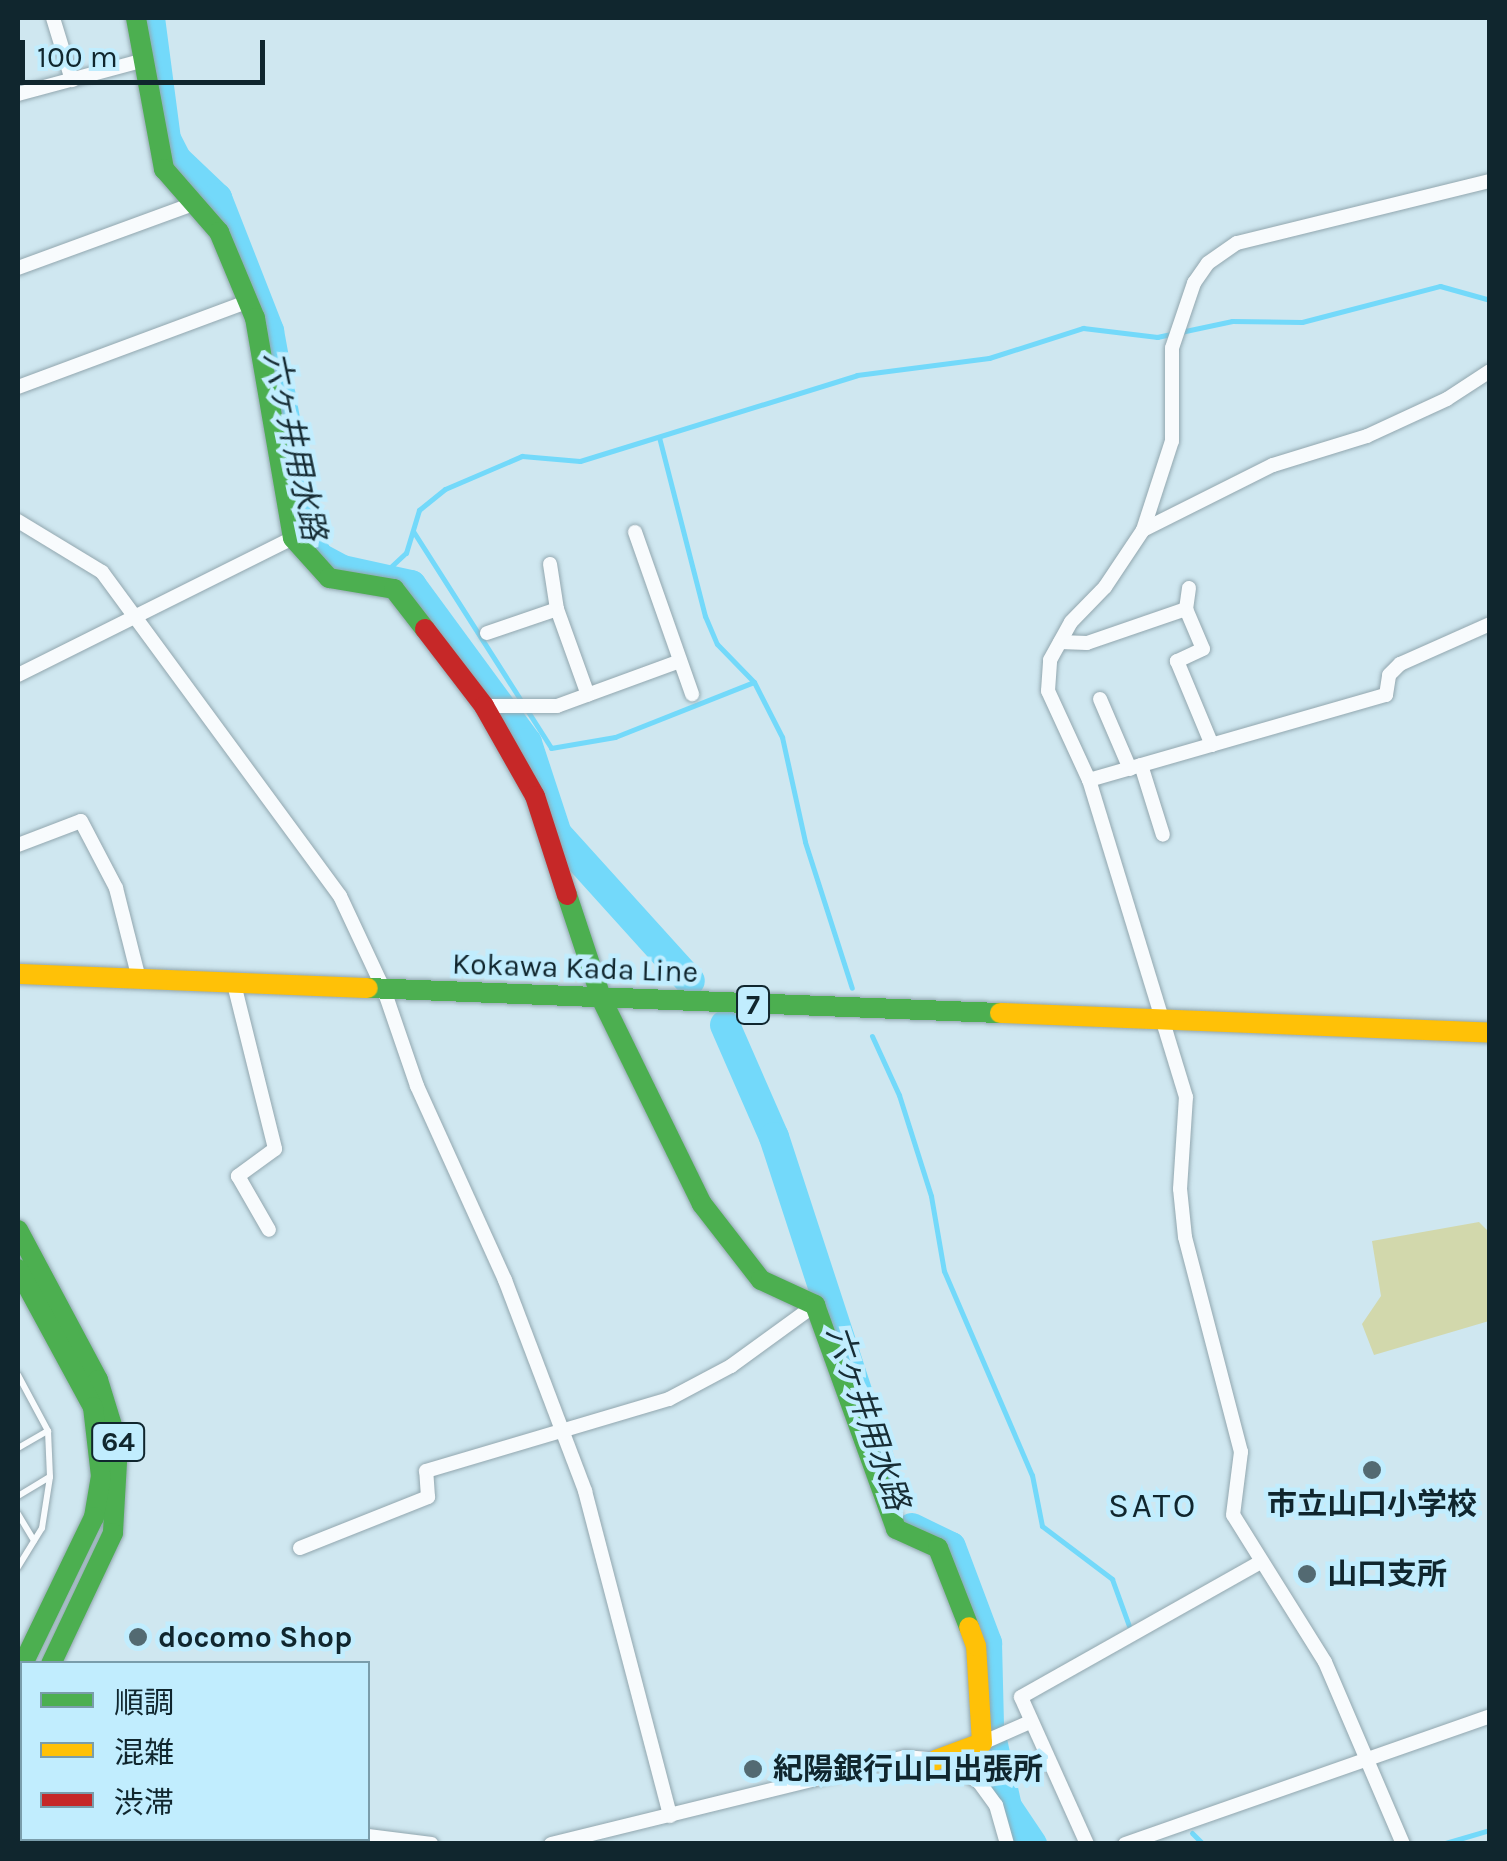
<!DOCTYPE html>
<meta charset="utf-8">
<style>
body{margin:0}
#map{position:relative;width:1507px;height:1861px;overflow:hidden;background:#cfe7f0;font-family:Karla,"Noto Sans JP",sans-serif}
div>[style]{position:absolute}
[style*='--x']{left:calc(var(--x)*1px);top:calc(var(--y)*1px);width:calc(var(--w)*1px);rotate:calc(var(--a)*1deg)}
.green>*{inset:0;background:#d2d8ac}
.stream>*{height:5px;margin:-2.5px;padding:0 2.5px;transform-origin:2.5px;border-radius:2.5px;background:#73d9fa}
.river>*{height:30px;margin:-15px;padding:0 15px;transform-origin:15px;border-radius:15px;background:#73d9fa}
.roads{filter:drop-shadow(0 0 2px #92a7af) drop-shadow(0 0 2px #92a7af)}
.lane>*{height:6px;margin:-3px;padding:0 3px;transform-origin:3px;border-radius:3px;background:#f8fbfd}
.street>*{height:14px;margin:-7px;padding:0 7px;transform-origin:7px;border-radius:7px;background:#f8fbfd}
.fast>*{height:20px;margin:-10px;padding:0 10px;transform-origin:10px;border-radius:10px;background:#4caf50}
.slow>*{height:20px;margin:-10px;padding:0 10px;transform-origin:10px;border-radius:10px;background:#ffc107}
.jam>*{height:20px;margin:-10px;padding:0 10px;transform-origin:10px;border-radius:10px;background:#c62828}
.dots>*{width:28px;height:28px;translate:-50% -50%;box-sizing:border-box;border:5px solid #c1edfe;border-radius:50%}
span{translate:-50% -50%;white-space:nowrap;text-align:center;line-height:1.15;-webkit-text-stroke:9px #c1edfe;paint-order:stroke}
.shield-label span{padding:2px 8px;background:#c1edfe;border:2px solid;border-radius:8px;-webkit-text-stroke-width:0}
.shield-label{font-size:28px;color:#10262e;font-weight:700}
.street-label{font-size:30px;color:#10262e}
.poi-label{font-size:30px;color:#10262e;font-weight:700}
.left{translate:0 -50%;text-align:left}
.water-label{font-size:32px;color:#172d35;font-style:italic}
.quarter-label{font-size:35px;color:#10262e;letter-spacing:2.5px}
.frame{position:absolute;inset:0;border:20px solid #10262e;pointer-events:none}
.legend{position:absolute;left:20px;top:1661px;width:350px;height:180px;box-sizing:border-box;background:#c1edfe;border:2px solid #7a9dab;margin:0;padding:12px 18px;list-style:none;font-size:30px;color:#10262e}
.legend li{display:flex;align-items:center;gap:20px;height:50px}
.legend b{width:50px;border:2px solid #7a9dab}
.scale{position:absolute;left:20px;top:40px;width:245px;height:45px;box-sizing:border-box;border:5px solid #10262e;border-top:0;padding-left:12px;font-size:30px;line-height:35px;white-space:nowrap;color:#10262e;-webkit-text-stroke:8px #c1edfe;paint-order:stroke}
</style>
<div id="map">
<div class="green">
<div style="clip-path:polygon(1479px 1222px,1489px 1232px,1489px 1321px,1374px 1355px,1362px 1324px,1381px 1296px,1372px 1241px)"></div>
</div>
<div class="stream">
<div style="--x:659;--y:437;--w:185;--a:75.6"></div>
<div style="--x:705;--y:616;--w:30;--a:67"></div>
<div style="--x:717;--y:644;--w:53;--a:45.8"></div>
<div style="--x:754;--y:682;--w:62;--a:63"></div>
<div style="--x:782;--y:737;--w:107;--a:77.6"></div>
<div style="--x:805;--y:842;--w:153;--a:72.2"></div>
<div style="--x:413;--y:531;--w:257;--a:57.5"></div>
<div style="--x:551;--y:748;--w:65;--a:-9.8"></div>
<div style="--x:615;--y:737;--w:149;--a:-21.6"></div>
<div style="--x:382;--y:575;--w:33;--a:-43"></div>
<div style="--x:406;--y:553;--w:45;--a:-73.2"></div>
<div style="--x:419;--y:510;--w:33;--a:-39"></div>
<div style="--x:445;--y:489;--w:84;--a:-23.2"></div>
<div style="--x:522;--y:456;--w:58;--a:4.9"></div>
<div style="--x:580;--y:461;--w:290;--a:-17.2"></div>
<div style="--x:857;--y:375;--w:133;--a:-7.3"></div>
<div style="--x:989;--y:358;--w:99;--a:-17.7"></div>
<div style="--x:1083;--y:328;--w:75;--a:6.9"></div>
<div style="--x:1157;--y:337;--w:77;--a:-12"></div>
<div style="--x:1232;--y:321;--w:70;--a:0.8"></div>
<div style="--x:1302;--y:322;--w:143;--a:-14.6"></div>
<div style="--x:1440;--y:286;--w:52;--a:15.6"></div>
<div style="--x:872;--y:1036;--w:65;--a:65.4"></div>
<div style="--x:899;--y:1095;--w:106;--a:72.4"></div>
<div style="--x:931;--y:1196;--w:76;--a:80.2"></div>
<div style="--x:944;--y:1271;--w:222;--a:66.7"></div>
<div style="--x:1032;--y:1475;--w:52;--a:78.9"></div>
<div style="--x:1042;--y:1526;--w:88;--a:37.1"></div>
<div style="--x:1112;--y:1579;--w:50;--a:70.1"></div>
<div style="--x:1192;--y:1833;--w:16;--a:45"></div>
<div style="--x:1442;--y:1844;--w:50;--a:-16.3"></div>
</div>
<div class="river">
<div style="--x:150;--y:18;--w:122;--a:82.5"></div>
<div style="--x:166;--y:139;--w:22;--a:63"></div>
<div style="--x:176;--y:159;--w:57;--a:43.6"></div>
<div style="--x:217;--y:198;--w:143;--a:68.6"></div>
<div style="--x:269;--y:331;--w:206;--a:79.7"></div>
<div style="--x:306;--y:534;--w:26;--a:62"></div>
<div style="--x:318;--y:557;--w:27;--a:28"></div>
<div style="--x:342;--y:570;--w:71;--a:12.3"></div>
<div style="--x:411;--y:585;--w:196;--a:53.7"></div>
<div style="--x:527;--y:743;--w:96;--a:71.8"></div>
<div style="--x:557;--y:834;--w:198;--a:47.9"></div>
<div style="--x:725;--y:1025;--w:122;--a:66.4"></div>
<div style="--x:774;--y:1137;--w:366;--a:71.9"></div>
<div style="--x:912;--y:1528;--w:43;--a:26"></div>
<div style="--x:951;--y:1547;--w:103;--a:69.4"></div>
<div style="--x:987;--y:1643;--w:84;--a:88.6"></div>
<div style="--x:989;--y:1727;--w:82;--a:77.3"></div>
<div style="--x:1007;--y:1807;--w:45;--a:56"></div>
</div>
<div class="roads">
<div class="lane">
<div style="--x:18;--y:1375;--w:64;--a:61.8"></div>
<div style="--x:48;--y:1431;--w:46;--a:87.5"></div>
<div style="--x:50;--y:1477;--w:52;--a:98.9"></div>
<div style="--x:42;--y:1528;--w:46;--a:121.6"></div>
<div style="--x:18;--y:1448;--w:34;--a:-30"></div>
<div style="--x:18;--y:1496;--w:37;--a:-31"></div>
<div style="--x:18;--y:1514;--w:31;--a:59"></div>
</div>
<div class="street">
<div style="--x:53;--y:18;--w:65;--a:73"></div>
<div style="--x:18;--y:94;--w:131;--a:-15"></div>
<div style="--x:18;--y:268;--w:186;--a:-20.1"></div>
<div style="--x:18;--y:387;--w:246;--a:-20.4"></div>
<div style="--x:18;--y:521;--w:98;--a:31.3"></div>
<div style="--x:102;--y:572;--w:402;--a:53.7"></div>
<div style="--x:340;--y:896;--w:104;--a:64.9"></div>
<div style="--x:384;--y:990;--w:102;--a:71"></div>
<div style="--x:417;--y:1086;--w:213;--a:65.6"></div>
<div style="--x:505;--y:1280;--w:226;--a:69.2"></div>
<div style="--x:585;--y:1491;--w:336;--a:75.3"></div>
<div style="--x:1143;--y:530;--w:145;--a:-26.6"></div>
<div style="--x:1273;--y:465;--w:98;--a:-17.1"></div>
<div style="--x:1367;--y:436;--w:88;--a:-24.8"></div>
<div style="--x:1447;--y:399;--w:51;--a:-33.1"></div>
<div style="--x:635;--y:532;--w:172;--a:70.6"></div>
<div style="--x:550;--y:564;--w:46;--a:81.2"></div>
<div style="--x:557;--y:609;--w:91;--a:70.2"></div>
<div style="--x:1189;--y:588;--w:21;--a:98"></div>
<div style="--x:1186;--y:609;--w:43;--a:67"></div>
<div style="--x:1203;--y:649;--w:29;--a:155"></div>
<div style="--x:1177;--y:661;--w:91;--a:67.4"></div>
<div style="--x:487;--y:633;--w:74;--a:-18.9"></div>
<div style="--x:1060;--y:642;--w:27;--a:2"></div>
<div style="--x:1087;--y:643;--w:105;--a:-19"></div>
<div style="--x:18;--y:675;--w:307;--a:-26.5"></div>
<div style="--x:1100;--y:699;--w:76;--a:66.8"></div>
<div style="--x:484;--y:706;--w:73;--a:0"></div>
<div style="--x:557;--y:706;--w:131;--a:-20.1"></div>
<div style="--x:1141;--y:765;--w:73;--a:72.6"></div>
<div style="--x:1089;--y:780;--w:309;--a:-16"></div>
<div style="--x:1386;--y:695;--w:20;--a:-81"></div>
<div style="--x:1389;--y:675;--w:16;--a:-45"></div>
<div style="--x:1400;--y:664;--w:98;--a:-24"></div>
<div style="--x:18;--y:845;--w:67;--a:-20.9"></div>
<div style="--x:81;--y:821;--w:76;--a:62.4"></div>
<div style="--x:116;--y:888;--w:94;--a:75.8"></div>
<div style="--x:234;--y:984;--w:170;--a:76"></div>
<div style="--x:275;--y:1149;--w:46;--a:143.9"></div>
<div style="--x:238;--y:1176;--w:62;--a:60.1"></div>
<div style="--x:300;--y:1548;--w:138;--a:-21.7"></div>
<div style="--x:428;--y:1497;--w:26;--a:-94"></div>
<div style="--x:426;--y:1471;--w:253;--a:-16.5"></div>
<div style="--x:669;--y:1399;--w:70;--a:-28"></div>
<div style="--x:731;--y:1366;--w:104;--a:-36"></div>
<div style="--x:979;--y:1782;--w:39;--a:-86"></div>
<div style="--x:982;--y:1743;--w:52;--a:-23.6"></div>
<div style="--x:368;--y:1836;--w:64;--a:7.2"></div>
<div style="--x:341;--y:1844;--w:18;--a:-19"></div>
<div style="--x:551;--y:1844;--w:365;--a:-13.8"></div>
<div style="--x:905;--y:1757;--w:37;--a:5"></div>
<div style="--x:942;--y:1760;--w:43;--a:30.7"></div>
<div style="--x:979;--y:1782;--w:29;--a:54"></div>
<div style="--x:996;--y:1805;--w:41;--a:74.2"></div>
<div style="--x:1087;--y:1844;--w:161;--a:-114.2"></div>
<div style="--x:1021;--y:1697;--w:275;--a:-29.4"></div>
<div style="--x:1125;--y:1844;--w:387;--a:-19.3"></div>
<div style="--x:1403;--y:1844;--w:198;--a:-113.2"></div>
<div style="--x:1325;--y:1662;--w:173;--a:-122"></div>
<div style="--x:1233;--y:1515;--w:64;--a:-82.8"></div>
<div style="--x:1241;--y:1452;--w:222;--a:-104.6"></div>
<div style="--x:1185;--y:1237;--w:48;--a:-95.9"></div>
<div style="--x:1180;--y:1189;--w:92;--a:-86.3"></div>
<div style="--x:1186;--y:1097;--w:332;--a:-107"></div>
<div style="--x:1089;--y:780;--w:98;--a:-114.7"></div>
<div style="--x:1048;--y:691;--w:31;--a:-86"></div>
<div style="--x:1050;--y:660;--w:43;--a:-61.1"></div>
<div style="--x:1071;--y:622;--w:49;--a:-45.8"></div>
<div style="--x:1105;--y:587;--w:69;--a:-56.3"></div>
<div style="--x:1143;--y:530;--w:94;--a:-72"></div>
<div style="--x:1172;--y:441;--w:93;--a:-90"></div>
<div style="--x:1172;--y:348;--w:69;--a:-71.3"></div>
<div style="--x:1194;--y:283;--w:24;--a:-55"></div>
<div style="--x:1208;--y:263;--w:35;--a:-35"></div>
<div style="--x:1237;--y:243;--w:260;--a:-13.8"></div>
</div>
<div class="fast">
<div style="--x:136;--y:18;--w:154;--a:79.5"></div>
<div style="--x:164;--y:169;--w:84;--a:48.9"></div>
<div style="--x:219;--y:232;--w:93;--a:67.3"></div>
<div style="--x:255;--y:318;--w:223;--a:80.2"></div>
<div style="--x:293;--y:538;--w:54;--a:48"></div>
<div style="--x:329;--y:578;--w:66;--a:9.6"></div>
<div style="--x:394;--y:589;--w:51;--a:52.2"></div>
<div style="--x:567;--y:895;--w:111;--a:71.6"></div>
<div style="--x:602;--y:1000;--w:227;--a:63.9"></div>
<div style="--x:702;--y:1204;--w:96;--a:52.2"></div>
<div style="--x:761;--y:1280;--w:60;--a:24.8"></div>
<div style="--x:815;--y:1305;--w:238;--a:70.1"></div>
<div style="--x:896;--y:1529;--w:46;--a:24.3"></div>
<div style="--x:938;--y:1548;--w:85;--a:68.6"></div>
<div style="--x:368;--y:988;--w:632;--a:2.27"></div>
<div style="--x:18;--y:1230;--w:170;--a:61.9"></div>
<div style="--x:98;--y:1380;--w:68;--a:72.9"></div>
<div style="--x:118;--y:1445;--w:88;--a:93.3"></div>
<div style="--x:113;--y:1533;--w:145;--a:115.3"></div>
<div style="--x:18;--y:1269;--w:157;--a:61.5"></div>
<div style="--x:93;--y:1407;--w:69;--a:83.4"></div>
<div style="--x:101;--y:1476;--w:42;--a:99.7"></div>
<div style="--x:94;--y:1517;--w:163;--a:115.8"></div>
<div style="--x:18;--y:1673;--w:4;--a:27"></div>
<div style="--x:18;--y:1703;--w:4;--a:27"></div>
<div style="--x:247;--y:1838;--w:10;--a:37"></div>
<div style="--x:296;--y:1838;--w:9;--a:41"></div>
</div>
<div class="slow">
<div style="--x:18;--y:974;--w:350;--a:2.3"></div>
<div style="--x:1000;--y:1013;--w:490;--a:2.3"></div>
<div style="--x:936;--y:1760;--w:49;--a:-20.3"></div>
<div style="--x:982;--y:1743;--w:97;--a:-93.5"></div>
<div style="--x:976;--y:1646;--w:20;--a:-110"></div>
</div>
<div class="jam">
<div style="--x:425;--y:629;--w:97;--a:52.5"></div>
<div style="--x:484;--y:706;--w:103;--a:60.5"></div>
<div style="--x:535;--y:796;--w:104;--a:72.1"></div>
</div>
</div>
<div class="dots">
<div style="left:1372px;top:1470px;background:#536a72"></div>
<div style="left:1307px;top:1574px;background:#536a72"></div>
<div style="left:138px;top:1637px;background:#536a72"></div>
<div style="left:753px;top:1769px;background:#536a72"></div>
</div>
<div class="shield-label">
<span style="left:753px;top:1005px">7</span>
<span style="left:118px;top:1442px">64</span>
</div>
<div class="street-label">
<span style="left:575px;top:968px;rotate:2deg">Kokawa Kada Line</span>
</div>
<div class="poi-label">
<span style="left:1372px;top:1504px">市立山口小学校</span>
<span class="left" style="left:1327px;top:1574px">山口支所</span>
<span class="left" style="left:158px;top:1637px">docomo Shop</span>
<span class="left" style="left:773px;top:1769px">紀陽銀行山口出張所</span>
</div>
<div class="water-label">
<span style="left:294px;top:446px;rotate:78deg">六ヶ井用水路</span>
<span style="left:867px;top:1418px;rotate:71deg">六ヶ井用水路</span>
</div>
<div class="quarter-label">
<span style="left:1153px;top:1506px">SATO</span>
</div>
<div class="frame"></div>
<ul class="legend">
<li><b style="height:12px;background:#4caf50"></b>順調</li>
<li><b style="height:12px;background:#ffc107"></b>混雑</li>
<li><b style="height:12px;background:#c62828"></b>渋滞</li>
</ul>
<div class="scale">100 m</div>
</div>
